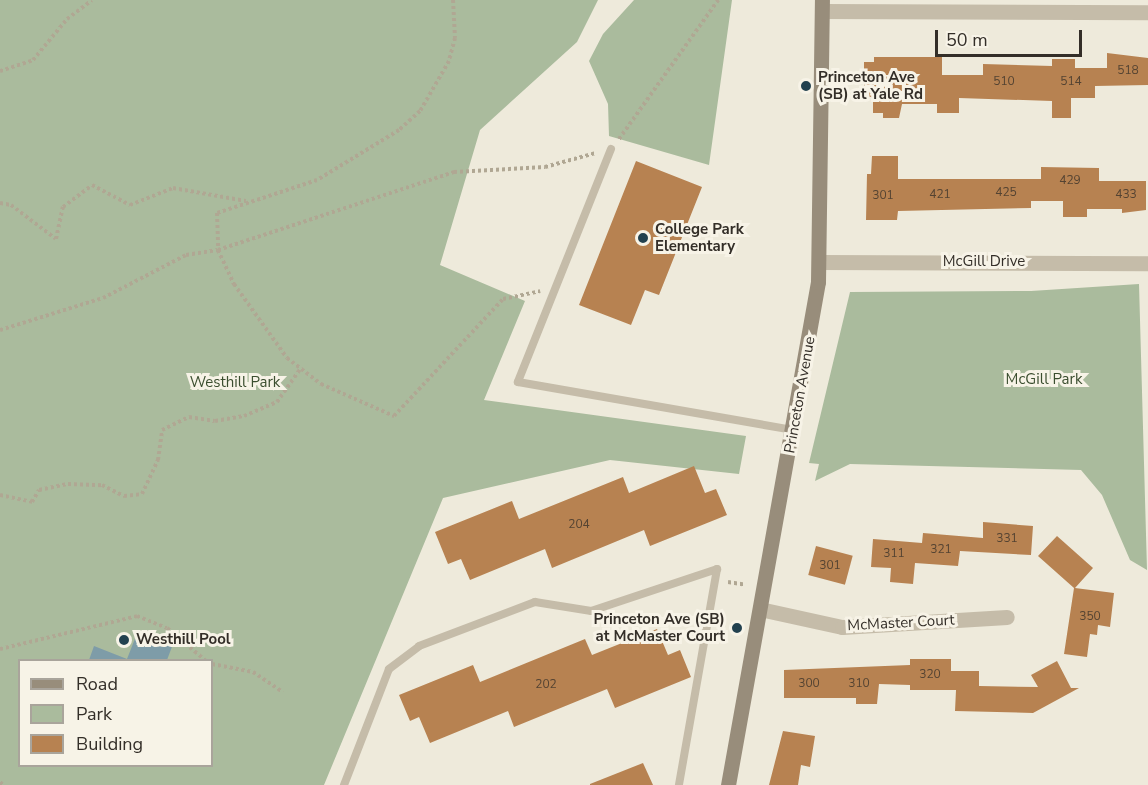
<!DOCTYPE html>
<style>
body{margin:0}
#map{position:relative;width:1148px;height:785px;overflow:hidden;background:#eeeadb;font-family:"Nunito Sans",sans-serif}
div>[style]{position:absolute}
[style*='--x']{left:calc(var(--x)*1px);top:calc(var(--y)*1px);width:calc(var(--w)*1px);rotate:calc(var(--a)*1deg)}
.green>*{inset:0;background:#aabb9d}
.water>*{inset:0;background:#7e9ca8}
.building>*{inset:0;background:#b78251;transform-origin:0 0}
.path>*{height:4px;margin-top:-2px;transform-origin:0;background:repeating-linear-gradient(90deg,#b0a793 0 3px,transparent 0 6px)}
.lane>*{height:8px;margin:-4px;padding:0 4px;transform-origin:4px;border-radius:4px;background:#c5bca9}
.street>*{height:15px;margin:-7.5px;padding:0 7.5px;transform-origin:7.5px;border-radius:7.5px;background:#c5bca9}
.secondary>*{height:15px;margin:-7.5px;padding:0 7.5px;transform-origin:7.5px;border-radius:7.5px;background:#988d7b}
.dots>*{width:16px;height:16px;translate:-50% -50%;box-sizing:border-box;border:3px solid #f7f3e7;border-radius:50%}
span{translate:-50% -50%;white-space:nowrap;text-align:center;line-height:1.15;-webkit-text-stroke:6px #f7f3e7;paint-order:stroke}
.number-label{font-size:12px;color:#544332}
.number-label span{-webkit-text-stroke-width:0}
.poi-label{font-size:15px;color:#332e28;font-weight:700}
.left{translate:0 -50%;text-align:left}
.right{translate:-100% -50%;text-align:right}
.street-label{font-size:15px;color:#332e28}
.park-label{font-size:15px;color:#3b4e2f}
.legend{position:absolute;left:18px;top:659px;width:195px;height:108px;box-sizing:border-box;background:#f7f3e7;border:2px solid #a9a49b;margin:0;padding:8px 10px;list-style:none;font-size:18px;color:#332e28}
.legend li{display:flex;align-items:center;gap:12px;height:30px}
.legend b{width:30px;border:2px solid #a9a49b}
.scale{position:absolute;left:935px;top:30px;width:147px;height:27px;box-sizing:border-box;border:3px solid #332e28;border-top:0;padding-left:8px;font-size:18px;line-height:21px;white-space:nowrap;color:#332e28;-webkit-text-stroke:4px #f7f3e7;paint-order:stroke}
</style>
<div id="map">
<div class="green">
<div style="clip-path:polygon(evenodd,0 0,598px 0,577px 42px,480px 130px,440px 265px,525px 301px,484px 400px,746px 436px,739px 474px,610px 460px,443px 498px,324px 785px,0 785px,0 0,20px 660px,212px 660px,212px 766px,20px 766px,20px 660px)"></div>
<div style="clip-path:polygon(634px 0,732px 0,709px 165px,609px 136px,608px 104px,589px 61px,603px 34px)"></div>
<div style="clip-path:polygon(1139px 284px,1147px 570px,1130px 560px,1102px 495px,1081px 470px,850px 464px,815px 481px,819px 464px,809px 463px,850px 292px,1031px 291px)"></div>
</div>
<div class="water">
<div style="clip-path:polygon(138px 631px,173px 644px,167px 660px,89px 660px,94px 646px,127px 659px)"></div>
</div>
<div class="building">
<div style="clip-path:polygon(1107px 53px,1148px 58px,1148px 85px,1095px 86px,1095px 98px,1071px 98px,1071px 118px,1052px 118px,1052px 101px,959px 98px,959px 113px,937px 113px,937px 104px,902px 104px,899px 118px,883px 118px,883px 113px,873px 113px,873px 98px,864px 94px,864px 62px,874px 62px,874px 57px,942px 57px,942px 75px,983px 75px,983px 64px,1052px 66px,1052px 59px,1075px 59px,1075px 68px,1107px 68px)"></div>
<div style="clip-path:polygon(872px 156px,898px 156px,898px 179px,1041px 179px,1041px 167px,1099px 168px,1099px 181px,1146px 181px,1146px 210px,1122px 213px,1122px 209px,1087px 209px,1087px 217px,1063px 217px,1063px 201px,1031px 201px,1031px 208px,898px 211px,897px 220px,866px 220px,867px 174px,871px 174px)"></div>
<div style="clip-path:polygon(636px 161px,702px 187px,659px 295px,645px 290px,631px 325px,579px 305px)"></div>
<div style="clip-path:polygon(694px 466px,705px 493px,716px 489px,727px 515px,650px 546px,644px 530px,552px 568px,545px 549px,470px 580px,461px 559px,448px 564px,435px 532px,512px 501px,519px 519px,623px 477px,629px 493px)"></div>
<div style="clip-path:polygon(983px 522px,1033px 526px,1031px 555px,960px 551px,958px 566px,915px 563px,913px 584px,890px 582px,891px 568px,871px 567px,873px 539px,922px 543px,923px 533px,983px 538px)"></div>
<div style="clip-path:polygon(1057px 536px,1093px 568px,1075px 588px,1114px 593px,1110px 627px,1098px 625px,1097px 635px,1090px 634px,1087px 657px,1064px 654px,1074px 588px,1038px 556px)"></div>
<div style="left:816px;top:546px;width:38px;height:30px;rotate:15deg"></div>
<div style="clip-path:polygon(657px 629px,668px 655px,680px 650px,691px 677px,615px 708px,607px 689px,514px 727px,508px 711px,430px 743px,419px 717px,410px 721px,399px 695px,473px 665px,480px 682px,585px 639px,592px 655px)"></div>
<div style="clip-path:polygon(910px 659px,951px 659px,951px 671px,979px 671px,979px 686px,1038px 687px,1031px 675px,1057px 661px,1071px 688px,1079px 688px,1033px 713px,955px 711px,956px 690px,910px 690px,910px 685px,879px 684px,877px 704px,856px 704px,856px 698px,784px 698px,784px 670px,910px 665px)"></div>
<div style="clip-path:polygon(783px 731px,815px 736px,810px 767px,801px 765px,798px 785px,769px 785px)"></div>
<div style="clip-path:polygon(643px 763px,653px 785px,590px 785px,590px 784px)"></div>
</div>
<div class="path">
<div style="--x:453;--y:0;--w:38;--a:87"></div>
<div style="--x:455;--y:38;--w:24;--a:105"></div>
<div style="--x:449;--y:61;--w:58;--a:120.1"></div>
<div style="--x:420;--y:111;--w:28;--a:138"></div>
<div style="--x:399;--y:130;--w:96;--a:148.6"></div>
<div style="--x:317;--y:180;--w:105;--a:161.7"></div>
<div style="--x:217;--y:213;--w:37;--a:88"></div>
<div style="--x:218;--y:250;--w:38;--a:65"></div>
<div style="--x:234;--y:284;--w:91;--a:54.4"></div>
<div style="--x:287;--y:358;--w:43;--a:37.4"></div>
<div style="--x:321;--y:384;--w:80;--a:23.7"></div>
<div style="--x:394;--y:416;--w:160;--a:-47"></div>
<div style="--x:503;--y:299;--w:38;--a:-12"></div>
<div style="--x:0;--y:71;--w:35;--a:-18"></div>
<div style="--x:33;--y:60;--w:53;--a:-50.3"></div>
<div style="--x:67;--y:19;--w:31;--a:-37"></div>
<div style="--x:619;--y:139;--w:171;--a:-54.5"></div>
<div style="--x:0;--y:203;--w:11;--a:10"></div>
<div style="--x:11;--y:205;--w:56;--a:37.1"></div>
<div style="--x:56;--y:239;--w:33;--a:-78"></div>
<div style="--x:63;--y:207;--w:36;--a:-37"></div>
<div style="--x:92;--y:185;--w:43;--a:27.8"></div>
<div style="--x:130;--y:205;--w:46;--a:-21.6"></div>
<div style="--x:173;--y:188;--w:74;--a:10.1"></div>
<div style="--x:0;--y:330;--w:108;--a:-17.3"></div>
<div style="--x:103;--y:298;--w:93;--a:-27.4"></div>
<div style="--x:186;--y:255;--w:32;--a:-9"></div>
<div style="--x:218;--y:250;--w:249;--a:-18.3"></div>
<div style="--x:454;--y:172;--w:91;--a:-3.1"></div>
<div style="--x:545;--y:167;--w:53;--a:-15.4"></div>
<div style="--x:0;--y:495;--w:33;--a:12"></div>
<div style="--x:32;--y:502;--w:14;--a:-60"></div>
<div style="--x:39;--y:490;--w:30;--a:-12"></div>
<div style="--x:68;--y:484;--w:34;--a:2"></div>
<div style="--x:102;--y:485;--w:25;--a:27"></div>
<div style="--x:124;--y:496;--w:18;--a:-6"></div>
<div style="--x:142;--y:494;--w:38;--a:-65"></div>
<div style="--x:158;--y:460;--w:30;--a:-82"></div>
<div style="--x:162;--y:430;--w:30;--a:-26"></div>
<div style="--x:189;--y:417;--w:26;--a:9"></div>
<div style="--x:215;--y:421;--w:29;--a:-10"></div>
<div style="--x:244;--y:416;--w:36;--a:-23"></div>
<div style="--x:277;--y:402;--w:42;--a:-54.8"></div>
<div style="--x:728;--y:582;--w:18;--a:9"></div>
<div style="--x:0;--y:649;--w:141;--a:-13.5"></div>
<div style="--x:137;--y:616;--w:32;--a:22"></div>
<div style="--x:167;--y:628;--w:50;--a:40.1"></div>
<div style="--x:212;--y:664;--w:42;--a:11"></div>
<div style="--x:253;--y:672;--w:36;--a:34"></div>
<div style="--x:0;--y:782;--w:4;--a:45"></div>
</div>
<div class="lane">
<div style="--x:611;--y:149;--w:251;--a:111.8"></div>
<div style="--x:518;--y:382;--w:280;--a:9.9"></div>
<div style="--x:344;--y:785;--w:124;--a:-68.8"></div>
<div style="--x:389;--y:669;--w:38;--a:-37"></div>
<div style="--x:419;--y:646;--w:124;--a:-20.8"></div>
<div style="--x:535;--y:602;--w:57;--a:9.1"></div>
<div style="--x:591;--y:611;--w:133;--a:-18.4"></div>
<div style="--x:717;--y:569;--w:219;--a:100"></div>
</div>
<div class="street">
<div style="--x:822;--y:11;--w:326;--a:0.2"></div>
<div style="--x:820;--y:262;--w:328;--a:0.2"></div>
<div style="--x:760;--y:609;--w:84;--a:12.4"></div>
<div style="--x:842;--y:627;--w:165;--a:-3.5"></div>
</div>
<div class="secondary">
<div style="--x:728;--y:785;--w:511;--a:-79.86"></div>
<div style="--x:818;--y:282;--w:282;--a:-89.2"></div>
</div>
<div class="dots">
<div style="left:806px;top:86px;background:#22414f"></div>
<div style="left:643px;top:238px;background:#22414f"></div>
<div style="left:737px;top:628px;background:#22414f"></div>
<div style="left:124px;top:640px;background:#22414f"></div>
</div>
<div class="number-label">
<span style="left:1128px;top:71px">518</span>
<span style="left:1004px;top:82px">510</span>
<span style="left:1071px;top:82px">514</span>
<span style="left:1070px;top:181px">429</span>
<span style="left:1006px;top:193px">425</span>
<span style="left:940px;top:195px">421</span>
<span style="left:1126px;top:195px">433</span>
<span style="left:883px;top:196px">301</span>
<span style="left:579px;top:525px">204</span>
<span style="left:1007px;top:539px">331</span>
<span style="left:941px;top:550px">321</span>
<span style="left:894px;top:554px">311</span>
<span style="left:830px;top:566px">301</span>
<span style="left:1090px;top:617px">350</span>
<span style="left:930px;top:675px">320</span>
<span style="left:809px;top:684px">300</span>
<span style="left:859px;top:684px">310</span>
<span style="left:546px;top:685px">202</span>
</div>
<div class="poi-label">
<span class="left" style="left:818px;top:86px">Princeton Ave<br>(SB) at Yale Rd</span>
<span class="left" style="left:655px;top:238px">College Park<br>Elementary</span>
<span class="right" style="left:725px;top:628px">Princeton Ave (SB)<br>at McMaster Court</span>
<span class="left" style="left:136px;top:640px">Westhill Pool</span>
</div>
<div class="street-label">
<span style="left:984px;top:262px">McGill Drive</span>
<span style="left:800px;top:395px;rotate:-80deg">Princeton Avenue</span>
<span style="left:901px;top:623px;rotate:-3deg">McMaster Court</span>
</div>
<div class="park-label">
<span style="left:1044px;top:380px">McGill Park</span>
<span style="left:235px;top:383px">Westhill Park</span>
</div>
<ul class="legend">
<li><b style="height:8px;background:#988d7b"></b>Road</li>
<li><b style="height:16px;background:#aabb9d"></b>Park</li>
<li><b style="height:16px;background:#b78251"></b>Building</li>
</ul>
<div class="scale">50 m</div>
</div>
